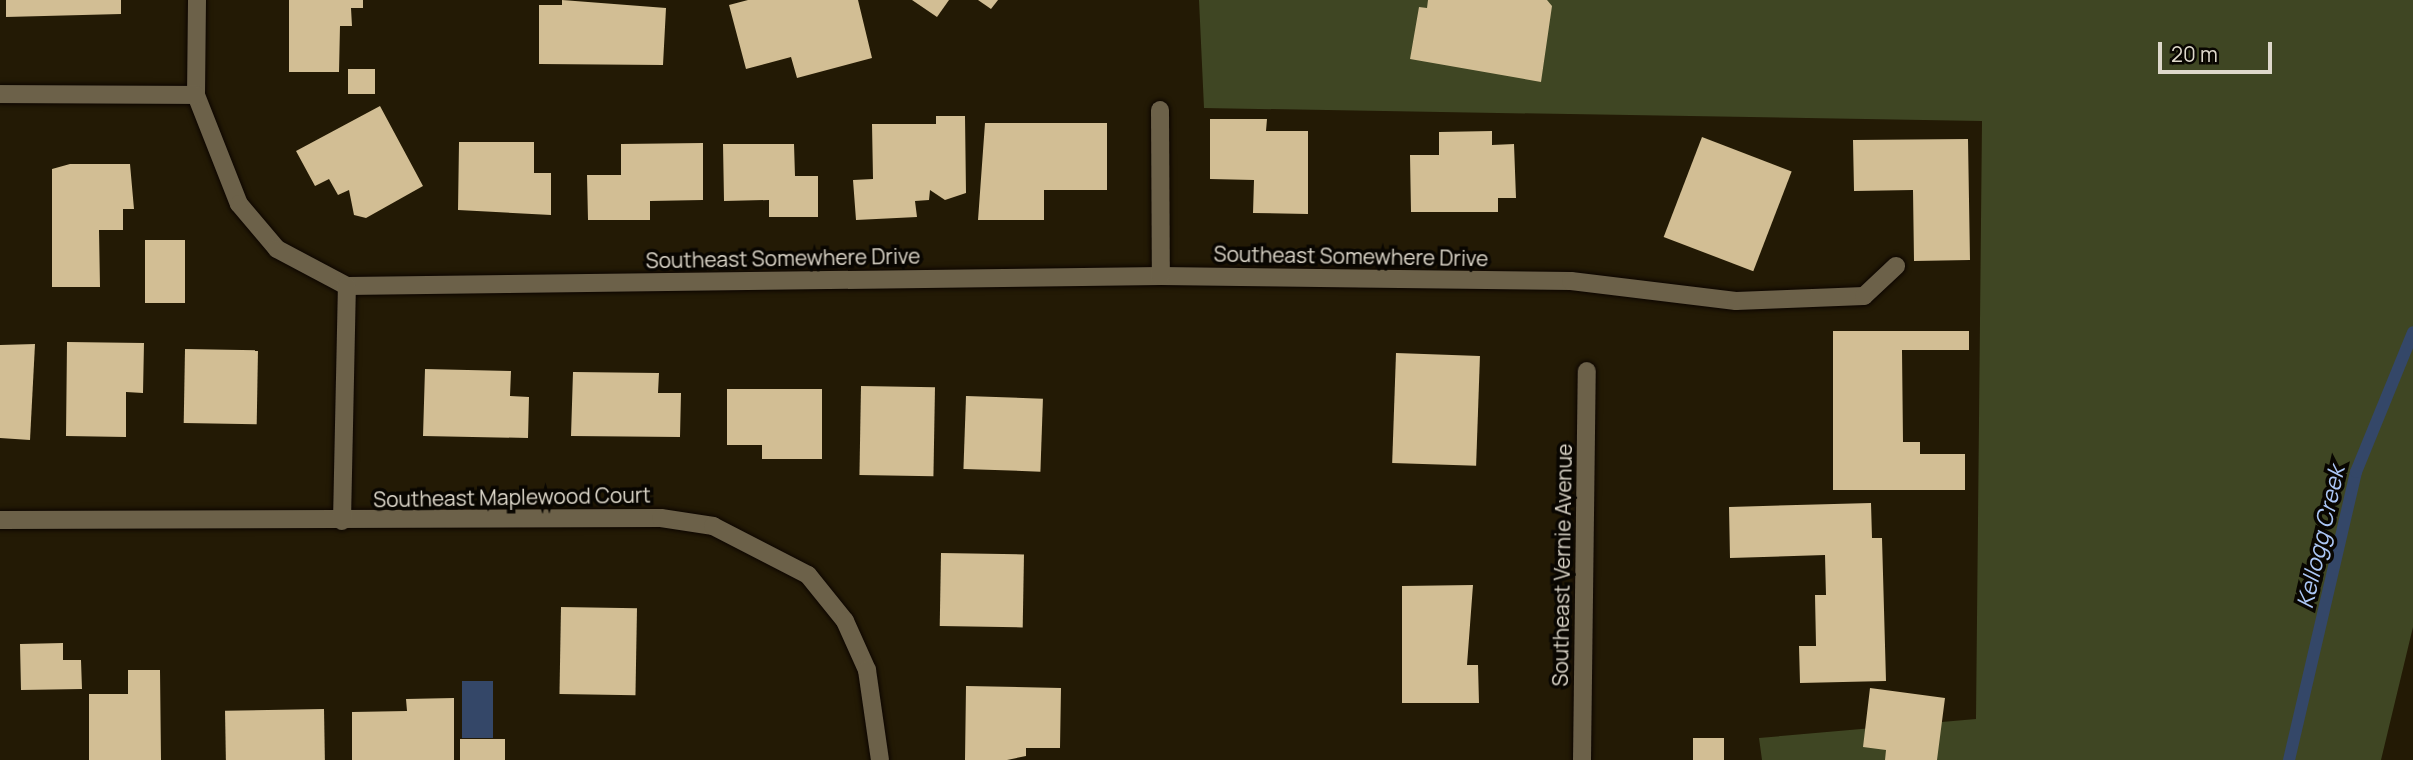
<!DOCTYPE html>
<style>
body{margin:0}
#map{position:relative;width:2413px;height:760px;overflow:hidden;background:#231a05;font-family:Manrope,sans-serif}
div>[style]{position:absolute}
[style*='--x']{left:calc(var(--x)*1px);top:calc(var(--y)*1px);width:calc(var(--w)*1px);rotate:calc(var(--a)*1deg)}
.green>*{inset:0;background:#3f4623}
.water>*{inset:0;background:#344768;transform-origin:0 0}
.stream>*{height:12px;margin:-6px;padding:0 6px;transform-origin:6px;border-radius:6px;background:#344768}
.building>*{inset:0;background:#d2be94;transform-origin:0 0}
.roads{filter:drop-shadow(0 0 2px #0c0500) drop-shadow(0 0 2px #0c0500)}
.minor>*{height:18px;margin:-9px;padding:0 9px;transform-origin:9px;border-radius:9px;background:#6c6149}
span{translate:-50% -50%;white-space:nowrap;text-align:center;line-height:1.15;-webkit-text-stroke:7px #090601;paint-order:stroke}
.street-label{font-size:21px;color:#ded8cb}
.water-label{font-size:23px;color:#acc7f6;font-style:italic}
.scale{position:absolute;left:2158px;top:42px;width:114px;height:32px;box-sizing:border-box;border:4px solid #ded8cb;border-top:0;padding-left:9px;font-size:21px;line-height:24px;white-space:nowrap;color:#ded8cb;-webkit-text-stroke:5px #090601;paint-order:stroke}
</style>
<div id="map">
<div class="green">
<div style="clip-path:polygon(1199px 0,2413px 0,2413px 627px,2381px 760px,1762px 760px,1759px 738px,1976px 719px,1982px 121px,1204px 108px)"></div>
</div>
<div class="water">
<div style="left:462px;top:681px;width:31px;height:57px"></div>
</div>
<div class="stream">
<div style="--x:2289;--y:760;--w:296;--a:-76.9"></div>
<div style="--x:2356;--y:472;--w:151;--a:-67.8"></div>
</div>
<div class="building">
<div style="clip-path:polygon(6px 0,121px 0,121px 14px,6px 17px)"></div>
<div style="clip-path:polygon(289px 0,363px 0,363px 8px,351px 8px,352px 26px,340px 26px,339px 72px,289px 72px)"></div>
<div style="clip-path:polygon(562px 0,666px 8px,663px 65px,539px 64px,539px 5px,562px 5px)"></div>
<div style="clip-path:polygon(748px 0,858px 0,872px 58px,797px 78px,791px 57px,746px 69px,729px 5px)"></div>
<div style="clip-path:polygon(912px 0,949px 0,937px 17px)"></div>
<div style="clip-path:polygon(978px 0,998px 0,991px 9px)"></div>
<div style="clip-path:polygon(1428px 0,1547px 0,1552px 6px,1541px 82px,1410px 59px,1419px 7px,1427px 8px)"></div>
<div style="left:348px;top:69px;width:27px;height:25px"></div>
<div style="clip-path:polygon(380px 106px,423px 186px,366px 218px,354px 215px,349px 190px,338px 195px,329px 179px,315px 186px,296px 151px)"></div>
<div style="clip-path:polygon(936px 116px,965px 116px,966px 193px,945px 200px,930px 190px,929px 200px,915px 201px,917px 217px,856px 220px,853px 180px,873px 179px,872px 124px,936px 124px)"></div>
<div style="clip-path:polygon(1210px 119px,1267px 119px,1266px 131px,1308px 131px,1308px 214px,1253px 213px,1254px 180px,1210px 179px)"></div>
<div style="clip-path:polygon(985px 123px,1107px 123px,1107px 190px,1044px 190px,1044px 220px,978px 220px)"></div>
<div style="clip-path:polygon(1492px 131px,1492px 145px,1514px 144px,1516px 198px,1498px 198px,1498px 212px,1411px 212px,1410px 155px,1439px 155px,1439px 132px)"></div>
<div style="left:1702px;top:137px;width:96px;height:107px;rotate:21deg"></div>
<div style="clip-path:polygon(1968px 139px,1970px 260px,1914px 261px,1913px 190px,1854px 191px,1853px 140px)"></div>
<div style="clip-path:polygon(459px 142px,534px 142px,534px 173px,551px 173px,551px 215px,458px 210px)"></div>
<div style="clip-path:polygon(703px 143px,703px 200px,650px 201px,650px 220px,588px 220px,587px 175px,621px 175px,621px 144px)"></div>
<div style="clip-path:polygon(723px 144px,794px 144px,795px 176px,818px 176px,818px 217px,769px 217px,769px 200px,724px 201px)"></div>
<div style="clip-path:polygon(70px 164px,130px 164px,134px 209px,123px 209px,123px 230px,99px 230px,100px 287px,52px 287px,52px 169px)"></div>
<div style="left:145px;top:240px;width:40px;height:63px"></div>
<div style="clip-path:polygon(1833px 331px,1969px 331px,1969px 350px,1902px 350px,1903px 442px,1920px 442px,1920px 454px,1965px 454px,1965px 490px,1833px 490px)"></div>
<div style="clip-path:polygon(67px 342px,144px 343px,143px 393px,126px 392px,126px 437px,66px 436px)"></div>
<div style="clip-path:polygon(35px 344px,30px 440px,0 438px,0 345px)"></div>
<div style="left:185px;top:349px;width:73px;height:74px;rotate:1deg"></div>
<div style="left:1396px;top:353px;width:84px;height:110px;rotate:2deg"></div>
<div style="clip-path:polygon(425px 369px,511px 371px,510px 396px,529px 397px,528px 438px,423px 436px)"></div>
<div style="clip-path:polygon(573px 372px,659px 373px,658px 393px,681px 393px,680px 437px,571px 436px)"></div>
<div style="left:861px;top:386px;width:74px;height:89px;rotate:1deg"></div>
<div style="clip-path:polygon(727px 389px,822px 389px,822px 459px,762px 459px,762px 445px,727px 445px)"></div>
<div style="left:966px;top:396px;width:77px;height:73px;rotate:2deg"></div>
<div style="clip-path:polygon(1871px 503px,1872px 538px,1882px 538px,1886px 681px,1800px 683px,1799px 646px,1816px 646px,1815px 595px,1826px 595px,1825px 555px,1730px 558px,1729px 507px)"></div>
<div style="left:941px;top:553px;width:83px;height:73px;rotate:1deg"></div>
<div style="clip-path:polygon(1473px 585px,1467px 665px,1478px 665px,1479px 703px,1402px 703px,1402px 586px)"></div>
<div style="left:561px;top:607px;width:76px;height:87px;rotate:1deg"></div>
<div style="clip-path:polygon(63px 643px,63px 660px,81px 660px,82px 689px,21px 690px,20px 644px)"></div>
<div style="clip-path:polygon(128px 670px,160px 670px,161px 760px,89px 760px,89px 694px,128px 694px)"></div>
<div style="clip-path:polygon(966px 686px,1061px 688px,1060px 748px,1026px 748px,1026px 756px,1007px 760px,965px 760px)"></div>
<div style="clip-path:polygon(1870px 688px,1945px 698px,1937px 760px,1885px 760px,1886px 750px,1863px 747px)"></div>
<div style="clip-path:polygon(454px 698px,454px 760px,352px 760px,352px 712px,407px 711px,406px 699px)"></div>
<div style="left:324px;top:709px;width:51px;height:99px;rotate:89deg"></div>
<div style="left:1693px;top:738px;width:31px;height:22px"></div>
<div style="left:505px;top:739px;width:21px;height:45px;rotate:90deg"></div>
</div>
<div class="roads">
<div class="minor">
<div style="--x:197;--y:0;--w:95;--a:90.6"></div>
<div style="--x:196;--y:95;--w:117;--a:68.5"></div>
<div style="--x:239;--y:204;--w:59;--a:49.8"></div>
<div style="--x:277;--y:249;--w:79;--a:27.9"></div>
<div style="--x:347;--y:286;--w:814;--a:-0.7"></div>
<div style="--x:1161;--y:276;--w:410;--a:0.7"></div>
<div style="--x:1571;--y:281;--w:166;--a:6.9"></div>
<div style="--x:1736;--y:301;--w:128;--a:-2.2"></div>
<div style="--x:1864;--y:296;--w:44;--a:-43.2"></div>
<div style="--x:0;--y:94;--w:196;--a:0.3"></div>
<div style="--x:1160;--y:110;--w:166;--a:89.7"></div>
<div style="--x:0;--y:520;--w:661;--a:-0.17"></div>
<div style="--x:661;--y:518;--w:53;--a:8.7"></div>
<div style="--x:713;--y:526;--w:107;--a:27.3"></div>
<div style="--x:808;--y:575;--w:59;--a:51.2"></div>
<div style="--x:845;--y:621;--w:54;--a:65.8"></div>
<div style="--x:867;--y:670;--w:91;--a:81.8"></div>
<div style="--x:342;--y:521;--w:235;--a:-88.8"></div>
<div style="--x:1582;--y:760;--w:389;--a:-89.3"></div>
</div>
</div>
<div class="street-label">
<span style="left:1351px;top:256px;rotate:1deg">Southeast Somewhere Drive</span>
<span style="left:783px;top:258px;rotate:-1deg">Southeast Somewhere Drive</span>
<span style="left:512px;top:497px;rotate:-1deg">Southeast Maplewood Court</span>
<span style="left:1562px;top:565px;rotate:-89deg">Southeast Vernie Avenue</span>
</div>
<div class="water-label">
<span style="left:2320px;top:537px;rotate:-77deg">Kellogg Creek</span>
</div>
<div class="scale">20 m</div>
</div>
